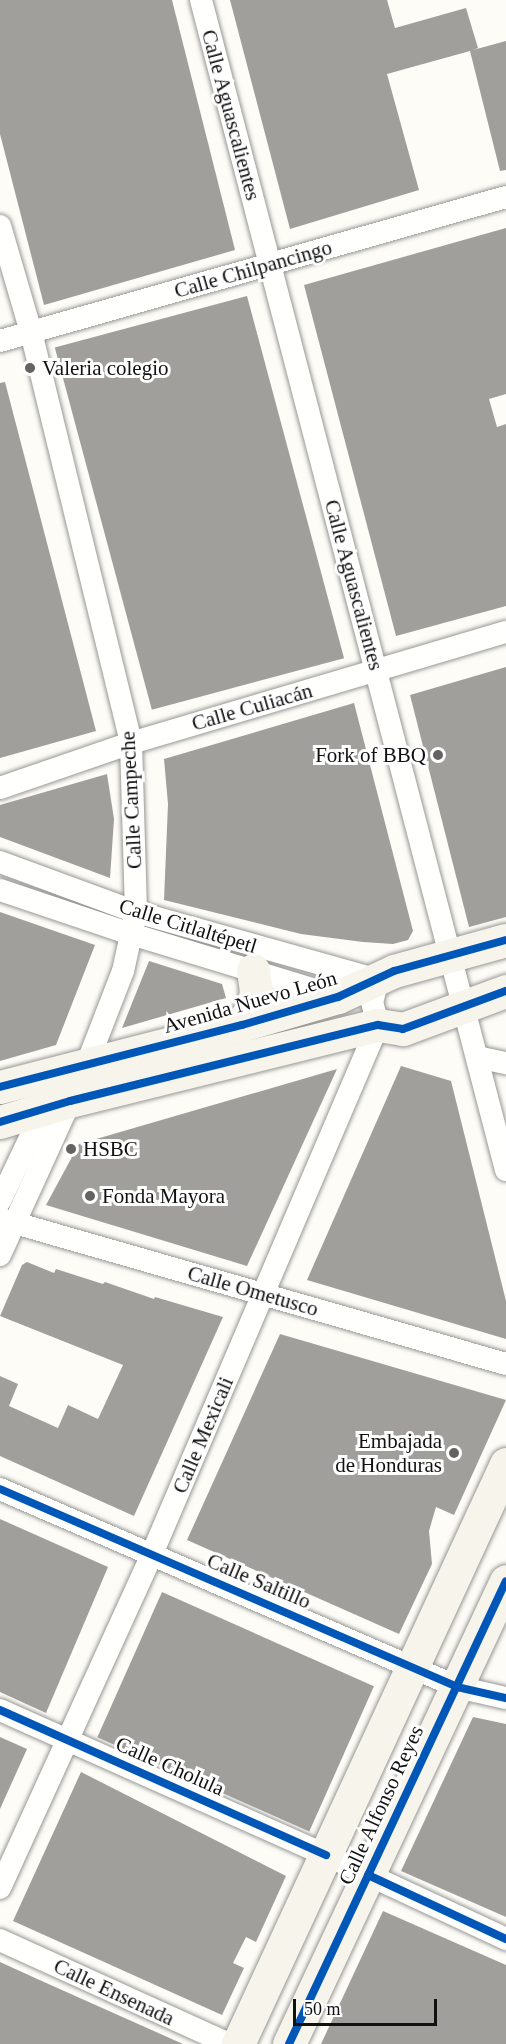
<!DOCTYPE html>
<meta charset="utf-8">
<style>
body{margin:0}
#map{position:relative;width:506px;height:2044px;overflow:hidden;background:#fdfcf7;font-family:"Times New Roman",serif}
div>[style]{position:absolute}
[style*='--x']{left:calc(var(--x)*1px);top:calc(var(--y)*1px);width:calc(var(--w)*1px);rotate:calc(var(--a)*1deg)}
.building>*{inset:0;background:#a19f9c;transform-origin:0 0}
.roads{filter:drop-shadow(0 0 2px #979795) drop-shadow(0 0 2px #979795)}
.minor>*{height:22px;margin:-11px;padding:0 11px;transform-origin:11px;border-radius:11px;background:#fffffe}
.secondary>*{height:33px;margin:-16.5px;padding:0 16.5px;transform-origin:16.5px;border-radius:16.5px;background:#f6f4eb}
.cycleway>*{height:8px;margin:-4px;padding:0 4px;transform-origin:4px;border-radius:4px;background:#0057b8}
.dots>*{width:16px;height:16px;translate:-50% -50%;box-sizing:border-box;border:3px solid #fff;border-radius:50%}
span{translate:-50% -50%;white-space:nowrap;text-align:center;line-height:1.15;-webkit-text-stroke:6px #fff;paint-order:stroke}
.street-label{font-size:21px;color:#111}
.poi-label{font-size:21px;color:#111}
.left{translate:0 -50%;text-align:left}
.right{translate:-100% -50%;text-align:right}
.scale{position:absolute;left:293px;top:1999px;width:144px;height:27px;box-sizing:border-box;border:3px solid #111;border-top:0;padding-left:8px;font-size:18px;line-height:21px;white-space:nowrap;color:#111;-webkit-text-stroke:4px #fff;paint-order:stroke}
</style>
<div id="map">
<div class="building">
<div style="clip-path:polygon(0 0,172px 0,235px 250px,44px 305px,0 134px)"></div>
<div style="clip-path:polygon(230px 0,387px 0,395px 28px,466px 8px,478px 48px,473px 50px,506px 41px,506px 170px,500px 171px,470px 51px,387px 74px,419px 190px,290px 229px)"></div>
<div style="clip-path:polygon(506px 228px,506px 394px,489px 399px,497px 427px,506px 424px,506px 606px,396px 636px,304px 285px)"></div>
<div style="left:247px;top:296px;width:375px;height:199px;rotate:75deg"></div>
<div style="clip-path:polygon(5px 382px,96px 731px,0 758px,0 383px)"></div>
<div style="clip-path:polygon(506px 667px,506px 917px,469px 927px,410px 695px)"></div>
<div style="clip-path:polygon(354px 703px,413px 931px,408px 940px,393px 944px,363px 942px,301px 934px,164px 900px,168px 804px,164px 759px)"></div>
<div style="clip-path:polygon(107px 774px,114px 819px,110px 878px,0 837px,0 805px)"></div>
<div style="clip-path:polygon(0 912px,95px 945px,56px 1045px,0 1061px)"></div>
<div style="clip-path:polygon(149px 961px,222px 984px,226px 998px,122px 1028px)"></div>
<div style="clip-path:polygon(401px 1066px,451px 1081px,506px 1301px,506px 1339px,307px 1280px)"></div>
<div style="clip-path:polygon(337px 1069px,247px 1266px,46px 1205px,79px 1144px)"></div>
<div style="clip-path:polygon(27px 1262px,54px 1273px,56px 1269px,103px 1284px,105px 1282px,154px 1299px,155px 1297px,223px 1317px,134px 1516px,0 1456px,0 1376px,18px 1384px,9px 1406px,58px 1428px,68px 1405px,98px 1419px,123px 1365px,0 1316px,22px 1265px)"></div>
<div style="clip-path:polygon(280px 1334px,506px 1400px,454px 1515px,436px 1507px,429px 1531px,432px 1564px,399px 1634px,187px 1540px)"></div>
<div style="clip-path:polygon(0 1519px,108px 1567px,46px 1713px,0 1692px)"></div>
<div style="left:162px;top:1592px;width:232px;height:159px;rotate:24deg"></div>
<div style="clip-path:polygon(473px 1717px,506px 1724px,506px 1917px,401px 1871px)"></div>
<div style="clip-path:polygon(0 1737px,27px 1749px,0 1809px)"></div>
<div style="clip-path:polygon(81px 1772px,286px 1876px,256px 1942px,246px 1937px,233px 1963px,244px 1968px,222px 2015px,13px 1921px)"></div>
<div style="clip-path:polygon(383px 1911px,506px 1965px,506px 2044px,321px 2044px)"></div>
<div style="clip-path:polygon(0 1962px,44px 1982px,183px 2044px,0 2044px)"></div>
</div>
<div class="roads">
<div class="minor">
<div style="--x:201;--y:0;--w:1209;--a:75.39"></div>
<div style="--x:0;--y:226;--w:110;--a:73.7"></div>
<div style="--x:31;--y:332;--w:423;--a:76.3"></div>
<div style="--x:131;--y:743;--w:169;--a:88.3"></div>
<div style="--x:136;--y:912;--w:60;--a:102.4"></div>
<div style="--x:123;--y:971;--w:100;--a:111.2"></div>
<div style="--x:87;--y:1064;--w:210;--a:114.5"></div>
<div style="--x:0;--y:341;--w:526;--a:-15.89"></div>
<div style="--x:0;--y:788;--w:139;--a:-19"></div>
<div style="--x:131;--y:743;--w:391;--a:-16.5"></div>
<div style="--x:0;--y:862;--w:145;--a:20.2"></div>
<div style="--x:136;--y:912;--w:251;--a:15.7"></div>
<div style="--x:378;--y:980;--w:23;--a:105"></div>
<div style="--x:372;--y:1002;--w:24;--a:75"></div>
<div style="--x:0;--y:890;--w:138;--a:18.6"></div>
<div style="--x:131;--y:934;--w:217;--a:16.9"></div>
<div style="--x:477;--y:1057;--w:30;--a:12"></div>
<div style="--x:0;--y:1201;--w:110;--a:-64.6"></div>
<div style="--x:1;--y:1219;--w:525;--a:16.02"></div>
<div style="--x:0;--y:1489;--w:498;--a:23.4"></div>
<div style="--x:457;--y:1687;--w:50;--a:12.7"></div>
<div style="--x:0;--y:1710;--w:357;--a:24"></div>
<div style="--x:326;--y:1855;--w:199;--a:25"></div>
<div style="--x:0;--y:1888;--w:367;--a:-65.5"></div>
<div style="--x:152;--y:1554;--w:575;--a:-66.87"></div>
<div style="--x:0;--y:1940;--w:252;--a:24.4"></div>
</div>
<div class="secondary">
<div style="--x:242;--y:1025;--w:25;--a:-61"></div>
<div style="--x:254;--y:1003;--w:12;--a:-81"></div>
<div style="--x:256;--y:991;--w:21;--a:-98"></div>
<div style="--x:0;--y:1087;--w:250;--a:-14.4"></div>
<div style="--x:242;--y:1025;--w:100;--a:-16.3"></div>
<div style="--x:338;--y:997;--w:62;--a:-24.9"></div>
<div style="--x:394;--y:971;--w:116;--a:-15.5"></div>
<div style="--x:0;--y:1122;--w:73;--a:-16.7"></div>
<div style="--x:70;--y:1101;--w:317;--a:-13.9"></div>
<div style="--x:378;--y:1025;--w:25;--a:9"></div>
<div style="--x:403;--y:1029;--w:110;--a:-20.3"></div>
<div style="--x:238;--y:2044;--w:639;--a:-65.2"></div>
<div style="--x:289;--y:2044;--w:511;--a:-64.89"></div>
</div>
</div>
<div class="cycleway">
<div style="--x:0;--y:1087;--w:250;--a:-14.4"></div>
<div style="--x:242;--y:1025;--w:100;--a:-16.3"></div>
<div style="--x:338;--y:997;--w:62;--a:-24.9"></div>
<div style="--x:394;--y:971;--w:116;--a:-15.5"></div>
<div style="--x:0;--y:1122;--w:73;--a:-16.7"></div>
<div style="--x:70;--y:1101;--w:317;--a:-13.9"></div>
<div style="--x:378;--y:1025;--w:25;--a:9"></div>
<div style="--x:403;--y:1029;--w:110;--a:-20.3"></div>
<div style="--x:0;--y:1489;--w:498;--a:23.4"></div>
<div style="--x:457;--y:1687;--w:50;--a:12.7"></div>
<div style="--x:0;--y:1710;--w:357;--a:24"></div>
<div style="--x:368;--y:1875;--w:152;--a:24.9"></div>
<div style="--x:289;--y:2044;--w:511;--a:-64.89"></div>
</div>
<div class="dots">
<div style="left:30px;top:368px;background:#646362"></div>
<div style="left:438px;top:755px;background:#646362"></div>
<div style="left:71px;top:1149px;background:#646362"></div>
<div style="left:90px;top:1196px;background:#646362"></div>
<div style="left:454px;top:1453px;background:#646362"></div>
</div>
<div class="street-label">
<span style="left:231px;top:115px;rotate:75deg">Calle Aguascalientes</span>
<span style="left:253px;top:269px;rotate:-16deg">Calle Chilpancingo</span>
<span style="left:354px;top:585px;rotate:75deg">Calle Aguascalientes</span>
<span style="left:252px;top:707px;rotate:-16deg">Calle Culiacán</span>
<span style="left:131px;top:800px;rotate:-93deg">Calle Campeche</span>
<span style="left:188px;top:926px;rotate:17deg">Calle Citlaltépetl</span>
<span style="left:250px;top:1002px;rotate:-16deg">Avenida Nuevo León</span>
<span style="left:253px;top:1291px;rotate:16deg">Calle Ometusco</span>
<span style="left:203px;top:1435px;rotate:-67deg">Calle Mexicali</span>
<span style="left:259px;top:1581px;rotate:23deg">Calle Saltillo</span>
<span style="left:170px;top:1766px;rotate:24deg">Calle Cholula</span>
<span style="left:381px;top:1805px;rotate:-65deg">Calle Alfonso Reyes</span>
<span style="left:114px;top:1992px;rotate:25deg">Calle Ensenada</span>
</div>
<div class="poi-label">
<span class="left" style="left:42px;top:368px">Valeria colegio</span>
<span class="right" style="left:426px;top:755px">Fork of BBQ</span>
<span class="left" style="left:83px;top:1149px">HSBC</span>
<span class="left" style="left:102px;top:1196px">Fonda Mayora</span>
<span class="right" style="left:442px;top:1453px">Embajada<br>de Honduras</span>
</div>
<div class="scale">50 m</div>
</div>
